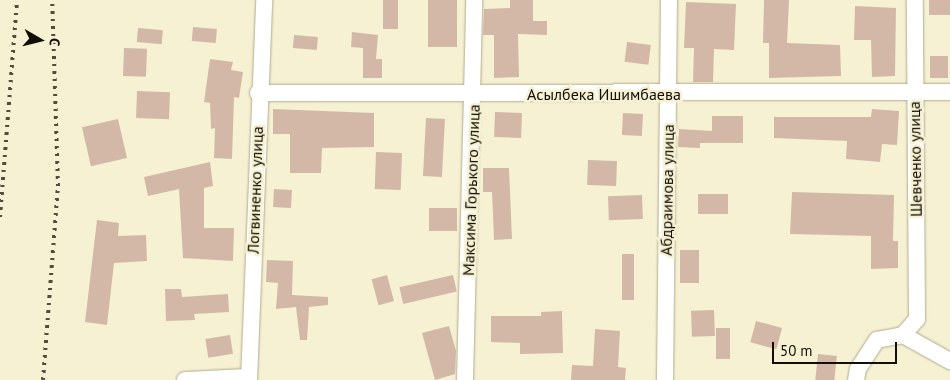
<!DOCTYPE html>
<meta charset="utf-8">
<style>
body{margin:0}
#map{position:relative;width:950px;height:380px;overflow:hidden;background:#f7f1d3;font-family:"PT Sans",sans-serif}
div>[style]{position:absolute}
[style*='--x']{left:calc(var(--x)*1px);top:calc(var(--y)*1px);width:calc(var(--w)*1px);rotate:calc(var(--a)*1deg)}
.building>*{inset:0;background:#d4b8a7;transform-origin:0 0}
.roads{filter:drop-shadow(0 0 1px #b1ab8e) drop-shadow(0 0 1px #b1ab8e)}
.minor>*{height:16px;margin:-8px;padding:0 8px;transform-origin:8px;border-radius:8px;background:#fff}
.rail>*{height:4px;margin-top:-2px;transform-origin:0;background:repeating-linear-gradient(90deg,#504d3e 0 2.5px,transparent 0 7.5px)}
span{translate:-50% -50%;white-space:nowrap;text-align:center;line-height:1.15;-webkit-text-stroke:5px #f7f1d3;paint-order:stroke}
.street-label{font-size:16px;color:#100e05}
.north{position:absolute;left:15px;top:15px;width:50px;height:50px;-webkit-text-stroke:4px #f7f1d3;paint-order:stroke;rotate:98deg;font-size:14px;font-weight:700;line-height:20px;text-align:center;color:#100e05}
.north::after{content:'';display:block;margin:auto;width:18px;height:22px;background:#100e05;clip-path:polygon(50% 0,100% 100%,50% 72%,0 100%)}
.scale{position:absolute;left:772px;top:342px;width:125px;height:22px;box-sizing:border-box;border:2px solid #100e05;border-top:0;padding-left:6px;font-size:15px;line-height:18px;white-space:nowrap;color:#100e05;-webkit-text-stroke:4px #f7f1d3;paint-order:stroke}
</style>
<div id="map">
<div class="building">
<div style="left:383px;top:0;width:15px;height:29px"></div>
<div style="left:428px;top:0;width:29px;height:47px"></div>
<div style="clip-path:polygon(510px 0,533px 0,533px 21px,547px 21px,547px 35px,518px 34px,519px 77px,494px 78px,494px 35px,483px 35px,484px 9px,510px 8px)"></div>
<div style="clip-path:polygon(764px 0,789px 0,787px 43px,840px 45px,841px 76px,769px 78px,769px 43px,763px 43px)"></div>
<div style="left:929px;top:0;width:21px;height:15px"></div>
<div style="clip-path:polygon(686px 2px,736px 4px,734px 50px,714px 49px,713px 82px,693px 82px,694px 48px,684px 48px)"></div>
<div style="clip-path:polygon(855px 6px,896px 8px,895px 76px,872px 77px,871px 40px,854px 40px)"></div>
<div style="left:193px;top:27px;width:24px;height:14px;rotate:5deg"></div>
<div style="left:138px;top:28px;width:25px;height:14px;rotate:5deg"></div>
<div style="clip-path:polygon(352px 32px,378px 35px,376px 59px,382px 59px,382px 78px,363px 78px,363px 48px,351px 47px)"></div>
<div style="left:294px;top:35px;width:24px;height:13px;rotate:5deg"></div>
<div style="left:627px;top:42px;width:24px;height:20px;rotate:7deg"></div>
<div style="left:124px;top:48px;width:23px;height:28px;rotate:2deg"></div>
<div style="left:930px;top:56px;width:18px;height:22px"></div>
<div style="clip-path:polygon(210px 59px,233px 62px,231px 70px,243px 72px,239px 98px,234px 97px,232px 159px,214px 158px,215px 128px,211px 129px,210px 103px,204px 102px)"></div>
<div style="left:137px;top:91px;width:33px;height:27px;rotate:2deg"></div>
<div style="clip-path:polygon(273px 109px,374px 113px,374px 147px,322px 148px,321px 173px,290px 173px,290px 134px,273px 134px)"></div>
<div style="clip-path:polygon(872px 109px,899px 111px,897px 145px,882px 144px,880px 162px,846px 159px,847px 141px,774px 138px,774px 117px,871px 117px)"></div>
<div style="left:495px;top:112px;width:27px;height:25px;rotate:2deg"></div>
<div style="left:623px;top:113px;width:20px;height:22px;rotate:3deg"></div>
<div style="clip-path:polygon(712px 116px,743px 116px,743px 143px,700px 143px,700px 148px,678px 147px,679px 129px,712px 131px)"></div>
<div style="left:426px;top:118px;width:19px;height:58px;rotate:3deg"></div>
<div style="left:118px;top:119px;width:40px;height:37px;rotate:77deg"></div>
<div style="left:376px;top:152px;width:26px;height:37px;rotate:2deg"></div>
<div style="left:588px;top:160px;width:29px;height:25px;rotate:2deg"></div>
<div style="clip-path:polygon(210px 162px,213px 186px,204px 188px,204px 228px,234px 228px,233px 261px,183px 258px,179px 189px,148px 196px,144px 177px)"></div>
<div style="clip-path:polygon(483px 168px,509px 168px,512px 239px,494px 240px,492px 192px,483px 192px)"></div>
<div style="left:274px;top:189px;width:18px;height:18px;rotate:3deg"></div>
<div style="clip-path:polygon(792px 192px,894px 195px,893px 241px,898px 241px,898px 268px,871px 269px,871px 236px,790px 234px)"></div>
<div style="left:728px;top:194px;width:20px;height:30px;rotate:90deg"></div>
<div style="left:642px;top:195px;width:24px;height:34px;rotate:88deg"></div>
<div style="left:429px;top:208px;width:28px;height:23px"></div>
<div style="clip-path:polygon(97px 220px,119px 223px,118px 236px,146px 235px,147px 261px,114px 263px,107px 325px,85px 322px)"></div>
<div style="left:680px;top:250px;width:19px;height:33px"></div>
<div style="left:622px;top:254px;width:12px;height:46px"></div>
<div style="clip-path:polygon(267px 260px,293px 261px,292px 295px,328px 297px,328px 305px,309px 307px,307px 340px,300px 340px,296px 307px,276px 309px,278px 283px,266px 282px)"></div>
<div style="left:387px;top:275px;width:27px;height:16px;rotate:75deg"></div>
<div style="left:453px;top:275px;width:17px;height:55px;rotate:77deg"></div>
<div style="clip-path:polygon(165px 289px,181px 289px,182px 297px,228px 294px,229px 312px,194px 314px,195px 320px,166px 321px)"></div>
<div style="left:714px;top:310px;width:26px;height:23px;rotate:88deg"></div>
<div style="clip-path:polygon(562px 311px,563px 353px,520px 354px,520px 343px,491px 342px,491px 316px,541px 316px,541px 312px)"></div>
<div style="left:756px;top:321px;width:27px;height:22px;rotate:15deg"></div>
<div style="clip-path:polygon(449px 326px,456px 351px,455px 374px,435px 380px,422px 333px)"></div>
<div style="left:716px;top:328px;width:14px;height:31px"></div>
<div style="clip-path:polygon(595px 329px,620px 331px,618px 367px,626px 368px,625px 380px,571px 380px,572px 365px,593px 366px)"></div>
<div style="left:230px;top:335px;width:19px;height:25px;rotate:81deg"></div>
<div style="left:818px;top:354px;width:19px;height:26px;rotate:6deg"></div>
</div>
<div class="roads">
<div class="minor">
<div style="--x:258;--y:93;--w:692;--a:-0.08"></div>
<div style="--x:903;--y:335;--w:54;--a:29"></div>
<div style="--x:185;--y:380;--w:64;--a:-2.7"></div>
<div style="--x:249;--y:380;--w:380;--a:-87.7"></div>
<div style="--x:465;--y:380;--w:380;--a:-88.6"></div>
<div style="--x:665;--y:380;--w:380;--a:-89.4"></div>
<div style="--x:856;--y:380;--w:11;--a:-80"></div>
<div style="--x:858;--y:369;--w:35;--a:-57"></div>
<div style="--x:877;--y:340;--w:26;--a:-11"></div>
<div style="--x:903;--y:335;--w:21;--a:-49"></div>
<div style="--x:917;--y:319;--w:319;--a:-90.4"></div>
</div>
</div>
<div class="rail">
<div style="--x:0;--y:217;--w:218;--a:-85.5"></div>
<div style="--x:43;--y:380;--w:195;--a:-85.6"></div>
<div style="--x:58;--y:186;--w:186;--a:-91.8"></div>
</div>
<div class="street-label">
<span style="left:604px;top:94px">Асылбека Ишимбаева</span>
<span style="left:915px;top:159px;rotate:-91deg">Шевченко улица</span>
<span style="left:255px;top:190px;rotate:-88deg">Логвиненко улица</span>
<span style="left:471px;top:190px;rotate:-88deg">Максима Горького улица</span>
<span style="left:667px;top:190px;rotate:-89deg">Абдраимова улица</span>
</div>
<div class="north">С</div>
<div class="scale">50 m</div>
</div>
